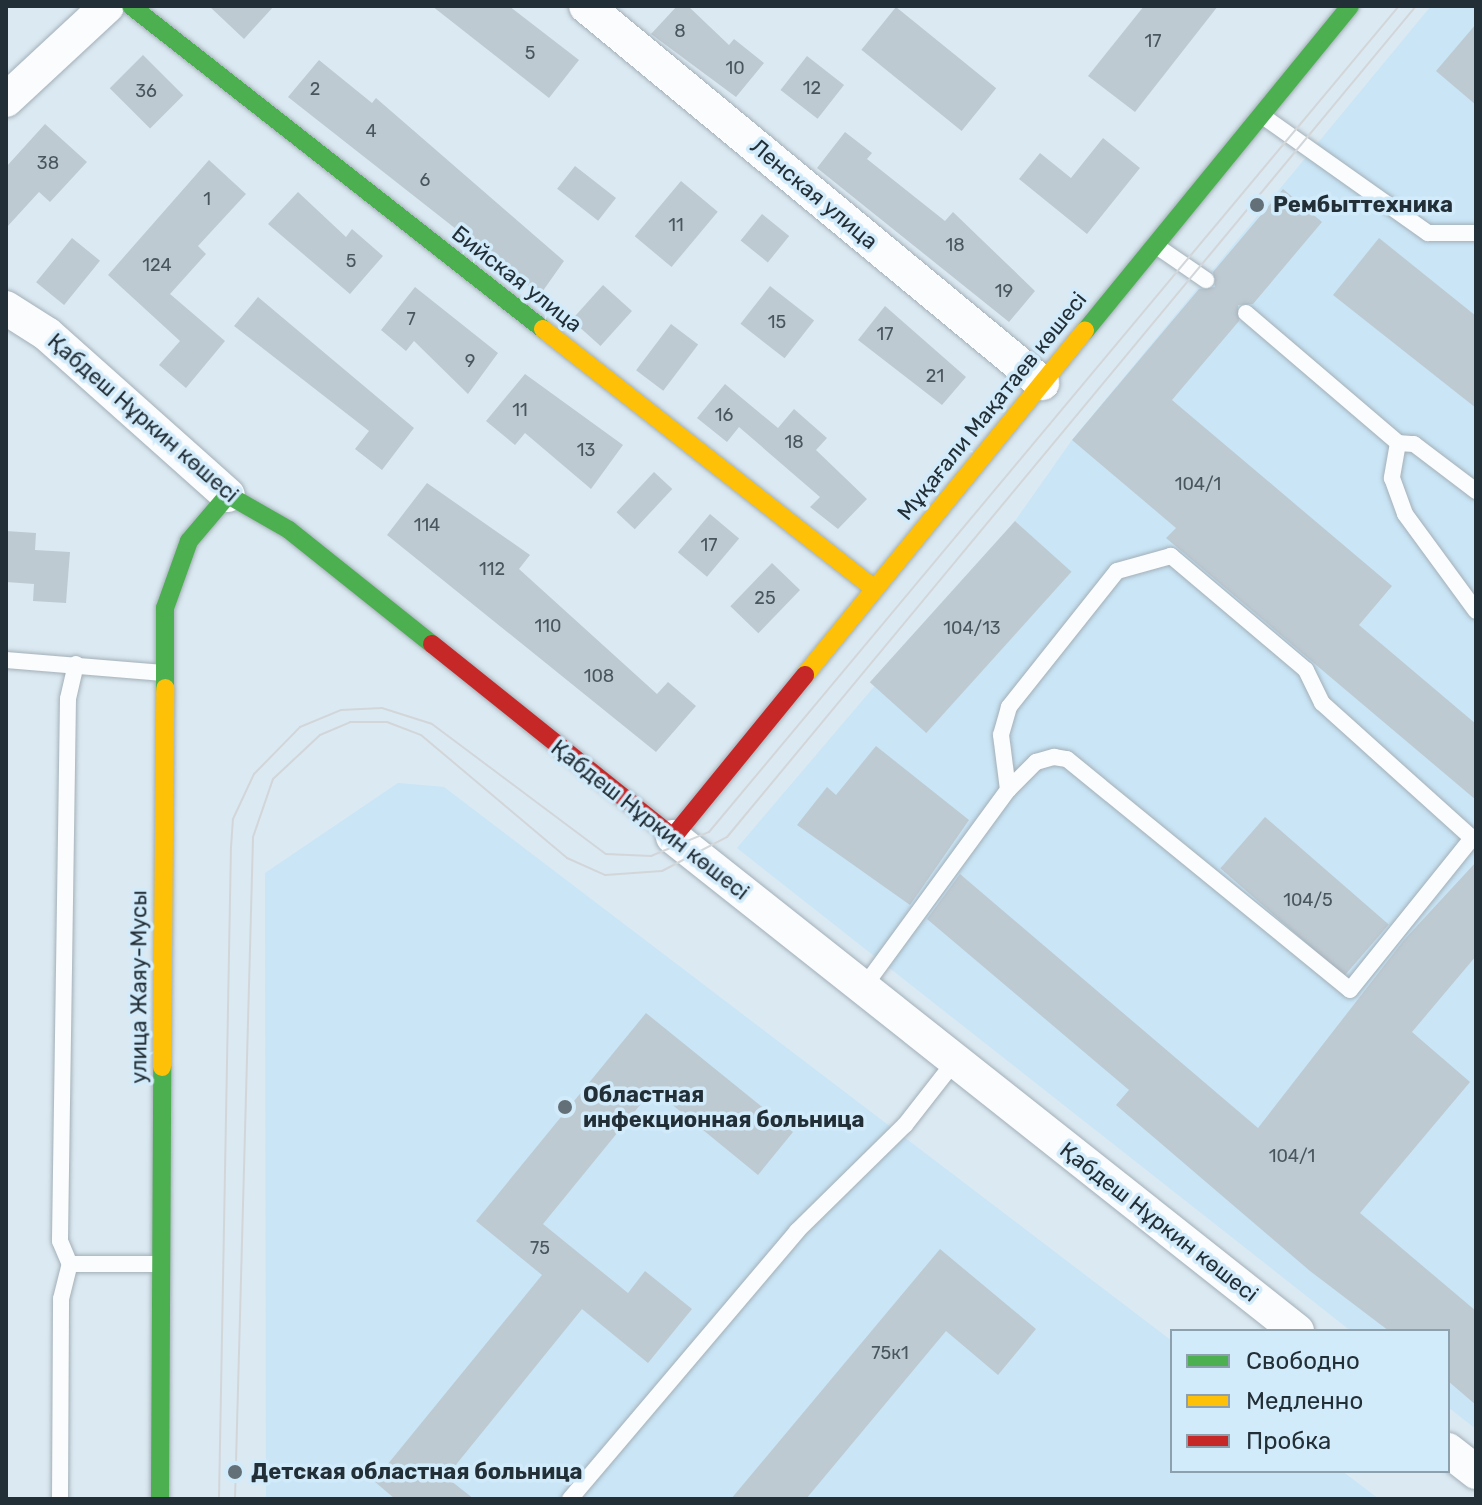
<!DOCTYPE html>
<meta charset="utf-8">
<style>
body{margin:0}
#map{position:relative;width:1482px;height:1505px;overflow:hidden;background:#dbe9f2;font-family:Rubik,sans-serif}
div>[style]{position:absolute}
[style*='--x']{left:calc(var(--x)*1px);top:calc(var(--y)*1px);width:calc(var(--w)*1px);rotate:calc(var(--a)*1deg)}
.built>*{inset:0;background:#c9e5f6}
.building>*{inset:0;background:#becad2;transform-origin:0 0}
.roads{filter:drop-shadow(0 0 2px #a3afb7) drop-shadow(0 0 2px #a3afb7)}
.lane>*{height:16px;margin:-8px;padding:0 8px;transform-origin:8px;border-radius:8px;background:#fafcfd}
.street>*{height:34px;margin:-17px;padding:0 17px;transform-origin:17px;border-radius:17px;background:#fafcfd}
.fast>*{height:18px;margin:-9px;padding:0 9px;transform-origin:9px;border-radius:9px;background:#4caf50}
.slow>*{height:18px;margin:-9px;padding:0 9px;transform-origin:9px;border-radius:9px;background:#ffc107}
.jam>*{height:18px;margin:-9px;padding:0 9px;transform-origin:9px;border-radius:9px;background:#c62828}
.tram>*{height:2px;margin:-1px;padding:0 1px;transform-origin:1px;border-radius:1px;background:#d2d6d9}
.dots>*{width:22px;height:22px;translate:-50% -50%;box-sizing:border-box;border:4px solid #d2ebfb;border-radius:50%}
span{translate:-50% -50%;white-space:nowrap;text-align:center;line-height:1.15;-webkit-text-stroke:7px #d2ebfb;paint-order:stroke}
.number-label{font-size:18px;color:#4a565e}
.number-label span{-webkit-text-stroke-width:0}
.street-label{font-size:22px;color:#232f37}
.poi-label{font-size:22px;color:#232f37;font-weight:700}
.left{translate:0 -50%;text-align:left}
.frame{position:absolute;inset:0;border:8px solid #232f37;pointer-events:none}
.legend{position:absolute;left:1170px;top:1329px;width:280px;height:144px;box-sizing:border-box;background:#d2ebfb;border:2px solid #8ca0ad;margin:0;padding:10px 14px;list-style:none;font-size:24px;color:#232f37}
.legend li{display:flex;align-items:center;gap:16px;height:40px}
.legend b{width:40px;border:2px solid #8ca0ad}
</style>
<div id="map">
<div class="built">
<div style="clip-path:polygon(1431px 6px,1476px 6px,1476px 1429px,1448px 1407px,1448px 1331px,1351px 1331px,737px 848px,1015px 521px,1072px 440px)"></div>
<div style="clip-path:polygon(398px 783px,444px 787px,1172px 1341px,1172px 1471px,1342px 1471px,1379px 1499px,266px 1499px,265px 873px)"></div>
</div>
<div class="building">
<div style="clip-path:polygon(209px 6px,274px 6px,244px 39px)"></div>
<div style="clip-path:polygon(432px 6px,509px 6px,579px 60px,549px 98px)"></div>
<div style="clip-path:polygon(677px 6px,688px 6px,729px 45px,734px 39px,764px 63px,736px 97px,651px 34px)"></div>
<div style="clip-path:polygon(1144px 6px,1218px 6px,1135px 112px,1088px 76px)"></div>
<div style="left:896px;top:7px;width:129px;height:55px;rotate:39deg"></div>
<div style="clip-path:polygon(1476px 24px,1476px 105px,1436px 71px)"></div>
<div style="left:143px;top:55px;width:57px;height:47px;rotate:45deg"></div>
<div style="left:807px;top:56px;width:47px;height:43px;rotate:38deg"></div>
<div style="clip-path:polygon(319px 60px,372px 103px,376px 98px,564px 261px,540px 295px,288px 97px)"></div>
<div style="clip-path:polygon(45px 124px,87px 162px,50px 202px,39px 192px,6px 228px,6px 167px)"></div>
<div style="clip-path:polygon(845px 132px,872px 153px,867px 159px,945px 221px,953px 212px,1035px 291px,1009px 322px,817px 168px)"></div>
<div style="clip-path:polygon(1103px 138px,1140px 168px,1087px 234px,1019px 179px,1040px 153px,1071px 178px)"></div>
<div style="clip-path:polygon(209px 160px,246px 194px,198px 246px,206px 254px,170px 294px,225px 341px,186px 388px,159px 365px,180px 341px,108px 275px)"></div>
<div style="left:575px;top:166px;width:52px;height:29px;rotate:38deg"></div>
<div style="left:681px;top:181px;width:48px;height:72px;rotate:40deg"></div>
<div style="clip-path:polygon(1283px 189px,1322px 222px,1253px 304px,1238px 305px,1239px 321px,1172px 400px,1392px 586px,1359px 625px,1476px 724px,1476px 800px,1166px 538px,1176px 528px,1072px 440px,1199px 289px,1215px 287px,1213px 272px)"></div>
<div style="clip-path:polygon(298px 192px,346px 237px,352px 229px,383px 256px,350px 294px,268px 224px)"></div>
<div style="left:762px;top:214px;width:35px;height:34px;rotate:39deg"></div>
<div style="left:72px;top:238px;width:36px;height:57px;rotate:39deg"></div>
<div style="clip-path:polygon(1379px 238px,1476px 316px,1476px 408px,1333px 295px)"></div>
<div style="left:603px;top:285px;width:39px;height:47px;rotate:42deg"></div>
<div style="left:770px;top:286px;width:56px;height:48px;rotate:38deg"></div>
<div style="clip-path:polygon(415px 287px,498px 353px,468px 394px,414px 341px,406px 351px,381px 330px)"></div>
<div style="clip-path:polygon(258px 297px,414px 428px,382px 470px,355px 449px,369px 431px,234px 326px)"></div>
<div style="clip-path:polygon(885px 306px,966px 377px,942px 405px,858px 340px)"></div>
<div style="left:671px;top:324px;width:34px;height:58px;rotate:37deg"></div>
<div style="clip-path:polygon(525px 374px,623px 445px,591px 489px,525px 433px,515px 445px,486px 421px)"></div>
<div style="clip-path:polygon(725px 384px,778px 428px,794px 409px,827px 438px,816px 450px,867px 499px,838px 529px,810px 507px,820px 497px,739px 427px,727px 442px,697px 418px)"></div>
<div style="left:654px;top:472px;width:25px;height:55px;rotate:43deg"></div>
<div style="clip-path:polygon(427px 483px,530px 555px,519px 569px,657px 694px,668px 682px,696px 706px,656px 752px,387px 535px)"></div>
<div style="left:710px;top:514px;width:38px;height:50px;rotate:40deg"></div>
<div style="left:1015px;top:521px;width:76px;height:217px;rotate:42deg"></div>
<div style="clip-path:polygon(6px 531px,36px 533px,35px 550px,70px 552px,66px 603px,33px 601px,34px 584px,6px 582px)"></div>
<div style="left:772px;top:563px;width:39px;height:60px;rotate:44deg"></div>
<div style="clip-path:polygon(876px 746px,969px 820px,910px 905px,797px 825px,827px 787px,836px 795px)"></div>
<div style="left:1265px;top:817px;width:164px;height:68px;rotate:41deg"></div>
<div style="clip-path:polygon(1476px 862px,1476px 956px,1412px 1032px,1470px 1082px,1360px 1213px,1476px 1311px,1476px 1405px,1448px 1381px,1448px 1331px,1389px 1331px,1310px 1271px,1116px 1105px,1129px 1090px,927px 919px,960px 874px,1258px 1128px,1404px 940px)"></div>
<div style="clip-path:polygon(646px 1013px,793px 1132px,758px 1175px,653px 1089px,543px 1224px,628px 1293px,645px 1271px,692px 1309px,648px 1363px,582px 1309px,446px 1477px,474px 1499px,395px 1499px,374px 1481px,542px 1275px,476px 1221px)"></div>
<div style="clip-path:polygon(940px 1249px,1036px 1329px,998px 1375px,946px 1331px,806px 1499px,731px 1499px)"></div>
</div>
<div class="roads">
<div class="lane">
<div style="--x:1264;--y:117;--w:201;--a:35.3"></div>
<div style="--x:1428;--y:233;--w:48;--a:0"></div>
<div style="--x:1155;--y:245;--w:62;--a:34.5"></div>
<div style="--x:1246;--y:313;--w:200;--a:40.5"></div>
<div style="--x:1398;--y:443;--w:36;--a:100"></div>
<div style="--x:1392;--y:478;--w:38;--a:70"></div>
<div style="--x:1405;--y:514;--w:120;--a:53.8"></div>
<div style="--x:1398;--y:443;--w:16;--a:4"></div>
<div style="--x:1414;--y:444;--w:78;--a:37.2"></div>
<div style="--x:6;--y:660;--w:158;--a:4.7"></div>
<div style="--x:76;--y:664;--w:36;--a:103"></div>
<div style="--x:68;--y:699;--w:542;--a:90.85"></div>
<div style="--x:60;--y:1241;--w:25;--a:67"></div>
<div style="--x:70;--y:1264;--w:91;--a:0"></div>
<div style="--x:863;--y:988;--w:245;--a:-53.8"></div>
<div style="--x:1008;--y:790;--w:40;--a:-45"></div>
<div style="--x:1036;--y:762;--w:19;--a:-16"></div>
<div style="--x:1054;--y:757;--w:13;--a:9"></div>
<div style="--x:1067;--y:759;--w:365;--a:39.2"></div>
<div style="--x:1350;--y:990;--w:195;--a:-51.2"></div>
<div style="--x:1472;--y:838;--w:202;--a:-138"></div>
<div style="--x:1322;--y:703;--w:37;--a:-116"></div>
<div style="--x:1306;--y:670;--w:177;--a:-139.8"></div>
<div style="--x:1171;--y:556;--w:56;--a:164.5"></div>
<div style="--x:1117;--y:571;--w:174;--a:128.5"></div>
<div style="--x:1009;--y:707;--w:29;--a:106"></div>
<div style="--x:1001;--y:735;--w:55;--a:82.7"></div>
<div style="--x:60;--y:1499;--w:200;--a:-89.7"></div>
<div style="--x:61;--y:1299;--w:36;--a:-76"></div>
<div style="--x:570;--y:1499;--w:351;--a:-49.7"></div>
<div style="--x:797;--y:1231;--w:151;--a:-44.5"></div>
<div style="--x:905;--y:1125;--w:81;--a:-52"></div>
</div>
<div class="street">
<div style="--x:586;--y:6;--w:592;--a:39.58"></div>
<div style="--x:6;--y:100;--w:138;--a:-42.9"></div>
<div style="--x:6;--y:308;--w:49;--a:32.4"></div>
<div style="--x:47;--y:334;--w:242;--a:41.7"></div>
<div style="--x:673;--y:837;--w:796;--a:38.37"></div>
<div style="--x:1448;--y:1450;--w:36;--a:38"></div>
</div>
<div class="fast">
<div style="--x:131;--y:6;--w:524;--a:38.1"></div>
<div style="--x:1085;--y:331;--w:419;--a:-50.8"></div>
<div style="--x:165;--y:688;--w:80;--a:-90"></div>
<div style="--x:165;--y:608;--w:71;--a:-70.3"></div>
<div style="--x:189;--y:541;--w:60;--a:-49.7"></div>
<div style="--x:228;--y:495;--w:70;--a:29.8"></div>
<div style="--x:289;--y:530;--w:183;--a:38.6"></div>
<div style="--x:160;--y:1499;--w:432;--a:-89.7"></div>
</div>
<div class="slow">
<div style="--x:543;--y:329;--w:421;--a:38.1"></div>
<div style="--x:805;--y:675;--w:444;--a:-50.9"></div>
<div style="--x:162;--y:1067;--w:379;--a:-89.5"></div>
</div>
<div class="jam">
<div style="--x:432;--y:644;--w:309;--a:38.7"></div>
<div style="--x:673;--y:837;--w:209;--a:-50.8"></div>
</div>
</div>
<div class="tram">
<div style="--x:219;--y:1499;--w:652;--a:-88.95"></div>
<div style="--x:231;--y:847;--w:28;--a:-86"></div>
<div style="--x:233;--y:819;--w:50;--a:-65"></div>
<div style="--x:254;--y:774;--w:66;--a:-45.6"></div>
<div style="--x:300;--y:727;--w:44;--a:-22.5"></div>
<div style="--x:341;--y:710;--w:41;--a:-2.8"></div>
<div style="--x:382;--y:708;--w:52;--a:17.7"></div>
<div style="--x:432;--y:724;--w:217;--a:36.8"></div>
<div style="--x:606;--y:854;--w:45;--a:2.5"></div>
<div style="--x:651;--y:856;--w:63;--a:-22.5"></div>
<div style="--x:709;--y:832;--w:1076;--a:-50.13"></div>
<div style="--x:235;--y:1499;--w:662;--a:-88.44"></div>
<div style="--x:253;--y:837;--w:61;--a:-71"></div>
<div style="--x:273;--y:779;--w:64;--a:-43.1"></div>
<div style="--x:320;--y:735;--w:33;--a:-23"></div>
<div style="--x:350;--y:722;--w:37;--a:0"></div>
<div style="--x:387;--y:722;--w:36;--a:21"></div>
<div style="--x:421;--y:735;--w:191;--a:40.1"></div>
<div style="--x:567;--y:858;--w:42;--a:24.1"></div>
<div style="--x:605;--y:875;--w:57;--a:-4"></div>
<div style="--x:662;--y:871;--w:73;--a:-27.6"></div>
<div style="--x:727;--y:837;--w:1079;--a:-50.34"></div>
</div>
<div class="dots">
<div style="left:1257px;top:205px;background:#637078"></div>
<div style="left:565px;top:1107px;background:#637078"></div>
<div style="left:235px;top:1472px;background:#637078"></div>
</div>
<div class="number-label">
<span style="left:680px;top:31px">8</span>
<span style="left:1153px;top:41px">17</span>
<span style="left:530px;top:53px">5</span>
<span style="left:735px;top:68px">10</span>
<span style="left:812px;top:88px">12</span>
<span style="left:315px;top:89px">2</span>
<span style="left:146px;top:91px">36</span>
<span style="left:371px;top:131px">4</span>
<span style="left:48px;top:163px">38</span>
<span style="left:425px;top:180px">6</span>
<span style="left:207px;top:199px">1</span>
<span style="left:676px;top:225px">11</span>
<span style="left:955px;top:245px">18</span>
<span style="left:351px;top:261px">5</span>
<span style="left:157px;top:265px">124</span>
<span style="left:1004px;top:291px">19</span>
<span style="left:411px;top:319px">7</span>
<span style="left:777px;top:322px">15</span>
<span style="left:885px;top:334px">17</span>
<span style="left:470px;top:361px">9</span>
<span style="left:935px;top:376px">21</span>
<span style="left:520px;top:410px">11</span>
<span style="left:724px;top:415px">16</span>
<span style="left:794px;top:442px">18</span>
<span style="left:586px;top:450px">13</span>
<span style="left:1198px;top:484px">104/1</span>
<span style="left:427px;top:525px">114</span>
<span style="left:709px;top:545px">17</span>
<span style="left:492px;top:569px">112</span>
<span style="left:765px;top:598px">25</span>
<span style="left:548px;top:626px">110</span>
<span style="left:972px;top:628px">104/13</span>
<span style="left:599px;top:676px">108</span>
<span style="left:1308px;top:900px">104/5</span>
<span style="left:1292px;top:1156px">104/1</span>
<span style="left:540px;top:1248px">75</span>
<span style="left:890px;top:1353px">75к1</span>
</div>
<div class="street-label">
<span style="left:814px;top:194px;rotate:40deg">Ленская улица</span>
<span style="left:517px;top:279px;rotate:38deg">Бийская улица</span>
<span style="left:992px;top:406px;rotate:-51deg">Мұқағали Мақатаев көшесі</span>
<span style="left:143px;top:418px;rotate:41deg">Қабдеш Нұркин көшесі</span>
<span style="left:650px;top:820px;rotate:38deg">Қабдеш Нұркин көшесі</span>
<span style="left:139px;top:987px;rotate:-90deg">улица Жаяу-Мусы</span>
<span style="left:1159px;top:1222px;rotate:38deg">Қабдеш Нұркин көшесі</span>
</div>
<div class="poi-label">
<span class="left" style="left:1273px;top:205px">Рембыттехника</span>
<span class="left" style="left:583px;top:1107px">Областная<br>инфекционная больница</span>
<span class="left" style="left:251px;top:1472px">Детская областная больница</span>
</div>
<div class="frame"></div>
<ul class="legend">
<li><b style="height:10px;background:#4caf50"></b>Свободно</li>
<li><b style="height:10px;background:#ffc107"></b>Медленно</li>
<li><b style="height:10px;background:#c62828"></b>Пробка</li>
</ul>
</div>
